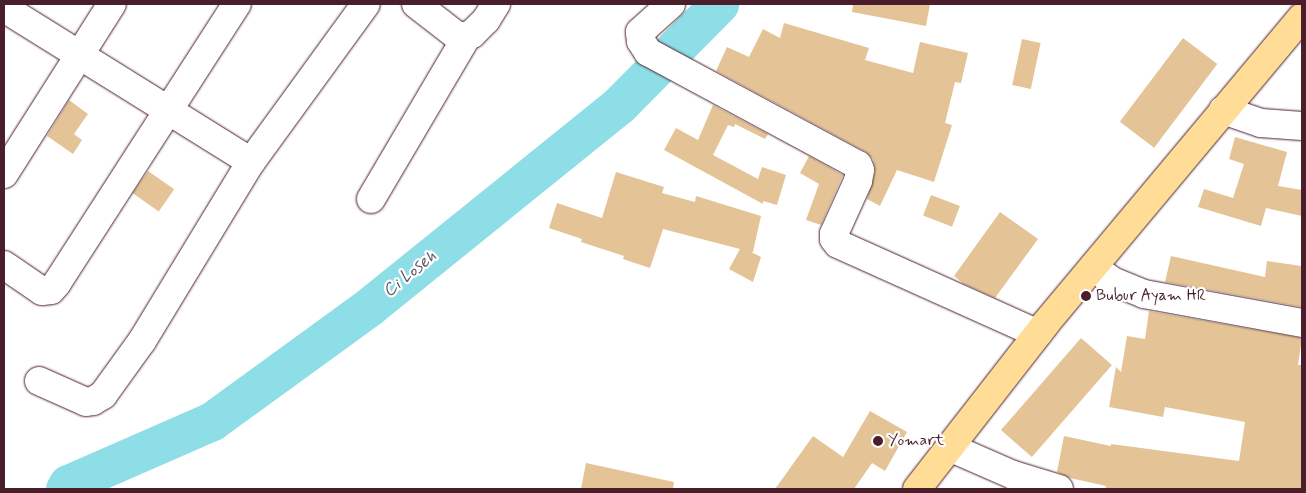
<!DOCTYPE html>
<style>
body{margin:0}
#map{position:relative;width:1306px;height:493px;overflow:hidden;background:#fff;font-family:Mynerve,sans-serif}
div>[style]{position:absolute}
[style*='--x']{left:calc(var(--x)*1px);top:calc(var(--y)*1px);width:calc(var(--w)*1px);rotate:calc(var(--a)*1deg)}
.river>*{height:39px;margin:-19.5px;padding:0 19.5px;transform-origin:19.5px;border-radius:19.5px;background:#8ddee7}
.building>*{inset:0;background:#e4c496;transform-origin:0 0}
.roads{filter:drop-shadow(0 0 1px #4a1f2b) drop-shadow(0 0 1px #4a1f2b)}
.minor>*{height:28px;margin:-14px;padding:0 14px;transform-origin:14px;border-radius:14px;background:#fff}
.highway>*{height:28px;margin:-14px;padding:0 14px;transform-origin:14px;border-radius:14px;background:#ffdd96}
.dots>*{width:14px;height:14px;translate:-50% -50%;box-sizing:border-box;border:2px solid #fff;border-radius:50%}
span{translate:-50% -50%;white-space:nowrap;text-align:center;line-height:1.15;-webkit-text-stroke:4.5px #fff;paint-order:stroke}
.poi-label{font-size:16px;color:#4a1f2b}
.left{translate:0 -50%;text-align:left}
.water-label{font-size:18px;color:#5e5863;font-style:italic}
.frame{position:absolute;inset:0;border:5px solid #4a1f2b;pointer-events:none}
</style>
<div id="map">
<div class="river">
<div style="--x:65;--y:489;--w:6;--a:-59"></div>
<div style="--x:68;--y:484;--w:157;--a:-23.6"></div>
<div style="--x:212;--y:421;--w:195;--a:-36"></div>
<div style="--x:370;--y:306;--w:321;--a:-38.9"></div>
<div style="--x:620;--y:104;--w:141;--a:-45.3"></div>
</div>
<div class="building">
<div style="clip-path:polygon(853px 4px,930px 4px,926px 26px,852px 12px)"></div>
<div style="clip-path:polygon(784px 23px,869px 48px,865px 60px,913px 73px,920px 42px,968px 53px,961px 83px,955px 82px,945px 123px,952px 125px,934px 182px,897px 170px,880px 206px,867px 199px,875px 172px,873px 159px,866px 152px,716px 71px,727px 47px,749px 57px,763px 29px,780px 38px)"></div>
<div style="left:1183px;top:38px;width:43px;height:105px;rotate:37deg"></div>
<div style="left:1022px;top:39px;width:19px;height:47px;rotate:12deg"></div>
<div style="clip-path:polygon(69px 100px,88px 114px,74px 134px,82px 140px,73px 154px,47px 136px)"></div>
<div style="clip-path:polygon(713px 105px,768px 134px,765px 139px,735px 124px,734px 127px,728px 125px,713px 155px,758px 179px,762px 167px,786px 175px,777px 205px,763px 201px,763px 204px,664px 150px,676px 128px,698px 140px)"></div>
<div style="clip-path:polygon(1235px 137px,1287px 152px,1278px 186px,1302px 190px,1302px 216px,1266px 208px,1261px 226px,1198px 207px,1204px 189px,1233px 198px,1244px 164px,1229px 159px)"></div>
<div style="clip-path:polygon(809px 156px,843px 175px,821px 225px,806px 220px,819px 184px,800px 173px)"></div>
<div style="left:148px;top:171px;width:32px;height:27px;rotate:35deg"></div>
<div style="clip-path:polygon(616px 172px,664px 187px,662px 193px,695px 202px,696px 196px,761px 216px,753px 252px,751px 252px,761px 257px,753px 282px,729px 269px,740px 249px,663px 229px,650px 268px,623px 259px,624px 256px,581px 242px,582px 239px,549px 228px,557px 203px,602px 218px)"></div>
<div style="left:931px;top:195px;width:31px;height:22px;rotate:21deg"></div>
<div style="clip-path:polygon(1000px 212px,1038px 239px,995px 298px,964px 284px,954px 276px)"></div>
<div style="clip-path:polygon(1171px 256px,1265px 277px,1267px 261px,1302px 266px,1302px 307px,1165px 282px)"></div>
<div style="clip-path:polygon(1149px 311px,1302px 338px,1298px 365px,1302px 365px,1302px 489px,1105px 489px,1106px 486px,1070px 478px,1057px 472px,1064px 436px,1111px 446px,1111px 444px,1239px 461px,1245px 422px,1165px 407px,1163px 417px,1109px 407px,1116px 367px,1121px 372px,1127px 336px,1145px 339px)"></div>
<div style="left:1081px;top:338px;width:41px;height:122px;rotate:41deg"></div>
<div style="clip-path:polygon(870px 411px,907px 432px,885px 471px,872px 463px,854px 489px,775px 489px,813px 436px,843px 457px)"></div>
<div style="clip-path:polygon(586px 463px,674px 482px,673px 489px,581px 489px)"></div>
</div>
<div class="roads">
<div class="minor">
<div style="--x:416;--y:4;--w:51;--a:37.8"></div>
<div style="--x:456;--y:35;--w:5;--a:22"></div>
<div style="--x:461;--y:37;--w:11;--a:-15"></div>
<div style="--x:472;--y:34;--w:20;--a:-45"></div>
<div style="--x:486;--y:20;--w:19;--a:-58"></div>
<div style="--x:671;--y:4;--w:42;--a:137.9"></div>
<div style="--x:640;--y:32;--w:9;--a:84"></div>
<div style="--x:641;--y:41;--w:13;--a:58"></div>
<div style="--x:648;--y:52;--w:238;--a:28.3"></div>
<div style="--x:858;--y:165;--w:5;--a:68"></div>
<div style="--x:860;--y:170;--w:11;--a:100"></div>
<div style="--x:858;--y:181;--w:58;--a:114.4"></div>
<div style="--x:834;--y:234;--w:5;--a:90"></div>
<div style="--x:834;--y:239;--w:6;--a:51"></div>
<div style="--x:838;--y:244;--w:219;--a:24.2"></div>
<div style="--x:4;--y:8;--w:291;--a:31.9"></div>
<div style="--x:1223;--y:110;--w:40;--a:18.9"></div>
<div style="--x:1261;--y:123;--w:41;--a:4.2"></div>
<div style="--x:4;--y:174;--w:201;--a:-57.6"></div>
<div style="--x:371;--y:199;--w:189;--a:-59.5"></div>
<div style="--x:4;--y:265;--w:46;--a:34.4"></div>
<div style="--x:42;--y:291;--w:9;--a:-6"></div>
<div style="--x:51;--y:290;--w:9;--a:-49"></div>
<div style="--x:57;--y:283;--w:332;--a:-57.2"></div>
<div style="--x:1093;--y:267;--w:24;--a:36"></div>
<div style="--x:1112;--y:281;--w:35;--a:22"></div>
<div style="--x:1144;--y:294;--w:161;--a:10.4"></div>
<div style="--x:39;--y:381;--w:51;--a:24.1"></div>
<div style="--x:86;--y:402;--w:7;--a:-8"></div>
<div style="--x:93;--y:401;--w:12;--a:-31"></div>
<div style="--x:103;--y:395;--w:67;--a:-54.2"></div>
<div style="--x:142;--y:341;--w:210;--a:-58.7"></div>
<div style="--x:251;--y:162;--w:195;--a:-54"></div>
<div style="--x:949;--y:447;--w:70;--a:23.6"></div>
<div style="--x:1013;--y:475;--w:48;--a:16.9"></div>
</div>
<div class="highway">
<div style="--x:917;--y:489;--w:210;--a:-52.1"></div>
<div style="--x:1046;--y:323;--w:399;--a:-50.1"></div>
</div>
</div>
<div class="dots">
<div style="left:1086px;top:296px;background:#4a1f2b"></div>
<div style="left:878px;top:441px;background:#4a1f2b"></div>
</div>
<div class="poi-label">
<span class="left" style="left:1096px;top:296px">Bubur Ayam HR</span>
<span class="left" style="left:888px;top:441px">Yomart</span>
</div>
<div class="water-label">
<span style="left:410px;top:274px;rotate:-39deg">Ci Loseh</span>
</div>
<div class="frame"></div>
</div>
